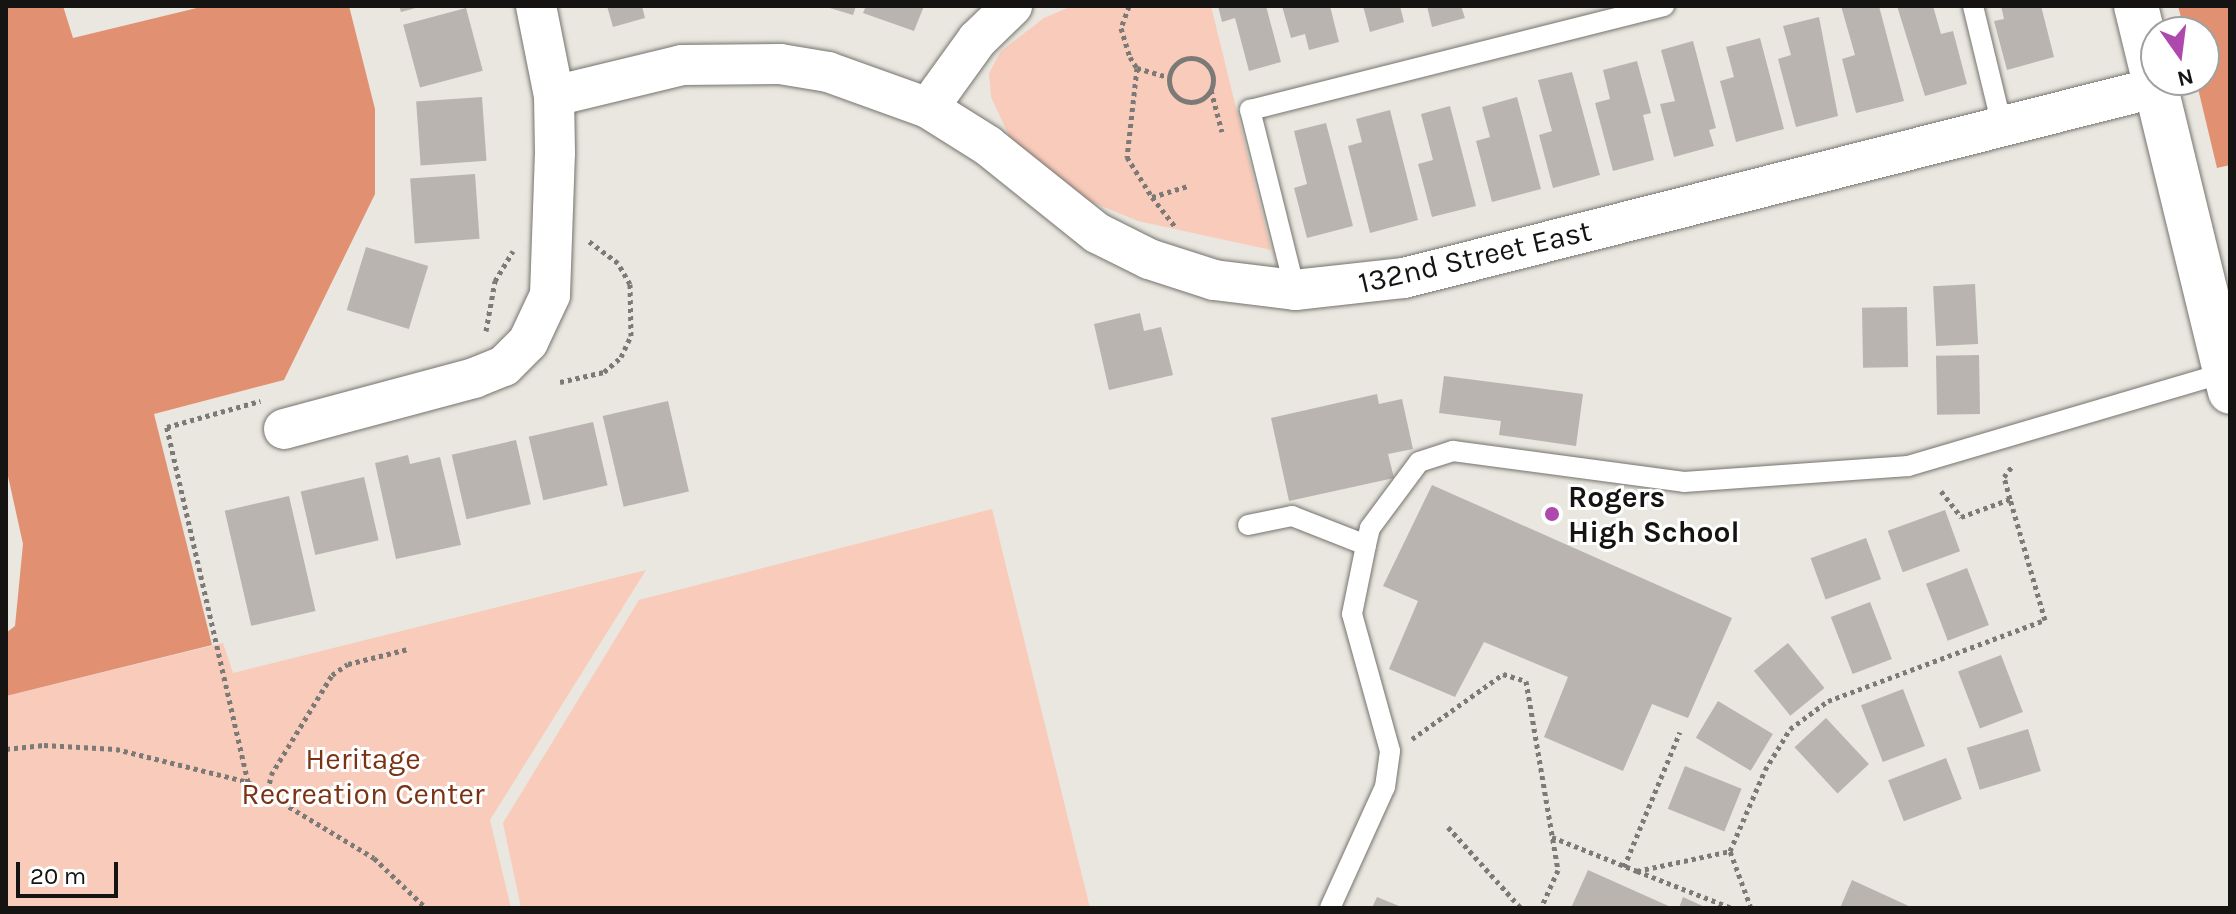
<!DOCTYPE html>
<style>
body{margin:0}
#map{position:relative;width:2236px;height:914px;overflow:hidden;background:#e9e7e0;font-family:Karla,sans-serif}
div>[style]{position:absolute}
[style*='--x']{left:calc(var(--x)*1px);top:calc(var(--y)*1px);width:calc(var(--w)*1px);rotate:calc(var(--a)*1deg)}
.green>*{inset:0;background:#f9cbba}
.forest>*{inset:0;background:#e19072}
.building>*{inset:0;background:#b9b4af;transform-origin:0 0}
.path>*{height:5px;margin-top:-2.5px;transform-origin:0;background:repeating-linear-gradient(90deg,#7b7a76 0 4px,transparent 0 8px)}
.path>.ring{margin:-2.5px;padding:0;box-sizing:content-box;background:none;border:5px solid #7b7a76;border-radius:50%}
.roads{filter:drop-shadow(0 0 2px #76746e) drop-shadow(0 0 2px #76746e)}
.lane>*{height:20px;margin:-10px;padding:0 10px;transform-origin:10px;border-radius:10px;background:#fff}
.street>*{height:40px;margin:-20px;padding:0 20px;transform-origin:20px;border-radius:20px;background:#fff}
.secondary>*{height:44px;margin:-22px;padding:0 22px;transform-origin:22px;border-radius:22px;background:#fff}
.dots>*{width:22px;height:22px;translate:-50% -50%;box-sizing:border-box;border:4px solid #fff;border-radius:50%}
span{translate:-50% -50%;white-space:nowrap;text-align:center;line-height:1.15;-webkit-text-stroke:6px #fff;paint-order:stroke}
.street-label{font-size:30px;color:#151412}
.poi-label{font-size:30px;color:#151412;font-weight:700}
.left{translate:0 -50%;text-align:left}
.park-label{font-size:30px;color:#7b3213}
.frame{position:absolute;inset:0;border:8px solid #151412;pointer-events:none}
.north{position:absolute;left:2140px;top:16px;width:80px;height:80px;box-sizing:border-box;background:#fff;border:2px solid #a1a1a0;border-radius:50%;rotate:166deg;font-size:22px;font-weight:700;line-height:32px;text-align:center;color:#151412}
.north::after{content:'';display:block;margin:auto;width:28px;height:36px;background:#ae48ac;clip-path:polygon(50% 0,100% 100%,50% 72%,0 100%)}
.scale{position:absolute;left:16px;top:862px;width:102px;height:36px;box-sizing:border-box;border:4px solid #151412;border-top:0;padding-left:10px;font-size:24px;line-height:28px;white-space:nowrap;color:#151412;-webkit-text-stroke:6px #fff;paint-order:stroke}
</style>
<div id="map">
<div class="green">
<div style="clip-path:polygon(1072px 6px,1211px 6px,1271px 250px,1138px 221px,1082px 198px,1011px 140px,991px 97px,989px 73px,1001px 51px,1044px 18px)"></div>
<div style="clip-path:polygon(992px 509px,1090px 908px,521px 908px,503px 823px,639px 600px)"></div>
<div style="clip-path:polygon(646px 570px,490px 820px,511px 908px,6px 908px,6px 696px,223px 643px,233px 673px)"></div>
</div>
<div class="forest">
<div style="clip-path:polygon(6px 6px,63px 6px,73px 38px,205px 6px,349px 6px,375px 109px,375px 194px,284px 380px,154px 414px,212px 645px,6px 696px,6px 633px,15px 626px,23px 544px,6px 467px)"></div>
<div style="clip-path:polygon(2178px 6px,2230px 6px,2230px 165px,2217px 168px,2196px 80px,2204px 80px,2204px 32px,2185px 32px)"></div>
</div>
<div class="building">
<div style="clip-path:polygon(399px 6px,419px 6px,419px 7px,401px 12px)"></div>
<div style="clip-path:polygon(607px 6px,642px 6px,645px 18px,613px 27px)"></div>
<div style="clip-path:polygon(823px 6px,856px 6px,853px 15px)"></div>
<div style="clip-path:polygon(866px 6px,924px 6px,914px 31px,863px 13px)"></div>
<div style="clip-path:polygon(1218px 6px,1266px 6px,1281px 62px,1249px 71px,1235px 18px,1222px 22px)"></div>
<div style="clip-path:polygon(1282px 6px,1330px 6px,1339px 42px,1309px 50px,1305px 34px,1291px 38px)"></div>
<div style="clip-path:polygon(1363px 6px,1400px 6px,1404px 22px,1370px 32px)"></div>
<div style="clip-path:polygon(1427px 6px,1461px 6px,1465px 18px,1432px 27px)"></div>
<div style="clip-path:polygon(1841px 6px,1879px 6px,1904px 101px,1856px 113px,1842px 59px,1855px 55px)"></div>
<div style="clip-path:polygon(1897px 6px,1933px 6px,1941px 34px,1953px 31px,1967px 84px,1925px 96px)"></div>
<div style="clip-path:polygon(2001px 6px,2041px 6px,2054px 57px,2007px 70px,1994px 21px,2004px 19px)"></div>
<div style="left:466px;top:8px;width:65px;height:65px;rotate:75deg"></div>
<div style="clip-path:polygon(1819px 17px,1838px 116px,1796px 127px,1778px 59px,1791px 55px,1783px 26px)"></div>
<div style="clip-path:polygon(1760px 38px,1784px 129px,1736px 142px,1720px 81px,1734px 77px,1726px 47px)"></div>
<div style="clip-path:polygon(1693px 41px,1716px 128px,1709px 130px,1714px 146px,1674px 157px,1660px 104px,1675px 101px,1661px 50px)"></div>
<div style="clip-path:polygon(1637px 61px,1651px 113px,1643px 115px,1654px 160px,1613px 171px,1595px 103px,1610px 99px,1603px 70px)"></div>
<div style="clip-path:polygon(1572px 72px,1600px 175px,1553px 188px,1539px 135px,1552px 131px,1538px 80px)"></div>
<div style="left:482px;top:97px;width:64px;height:66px;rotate:86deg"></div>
<div style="clip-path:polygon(1517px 97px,1541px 189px,1492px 202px,1476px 141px,1490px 137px,1482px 107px)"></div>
<div style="clip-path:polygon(1450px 106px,1476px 206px,1432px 217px,1418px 164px,1433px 160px,1421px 114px)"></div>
<div style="clip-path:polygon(1390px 110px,1418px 220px,1370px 233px,1348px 146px,1362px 142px,1356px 119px)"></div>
<div style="clip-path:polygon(1326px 123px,1353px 226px,1307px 238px,1294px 188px,1307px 184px,1294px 131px)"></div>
<div style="left:475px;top:174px;width:65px;height:65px;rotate:86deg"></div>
<div style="left:366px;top:247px;width:65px;height:66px;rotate:17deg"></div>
<div style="left:1975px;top:284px;width:60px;height:42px;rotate:87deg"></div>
<div style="left:1907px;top:307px;width:60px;height:45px;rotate:89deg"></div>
<div style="clip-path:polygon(1140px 313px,1144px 331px,1161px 327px,1173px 375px,1109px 390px,1094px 324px)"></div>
<div style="left:1979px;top:355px;width:59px;height:43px;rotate:89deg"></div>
<div style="clip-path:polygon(1444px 376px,1583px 394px,1576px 446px,1499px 435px,1501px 421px,1439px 413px)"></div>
<div style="clip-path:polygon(1377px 394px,1379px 404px,1402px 399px,1413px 449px,1388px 454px,1394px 478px,1289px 501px,1271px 418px)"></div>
<div style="left:668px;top:401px;width:93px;height:67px;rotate:77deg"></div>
<div style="left:593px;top:422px;width:65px;height:66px;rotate:77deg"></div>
<div style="left:516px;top:440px;width:66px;height:66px;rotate:77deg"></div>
<div style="clip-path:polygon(408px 455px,410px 464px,440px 457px,461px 545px,396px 559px,375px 463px)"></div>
<div style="left:364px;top:477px;width:65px;height:65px;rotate:77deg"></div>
<div style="clip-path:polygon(1432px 485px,1732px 618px,1688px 718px,1652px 704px,1623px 771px,1544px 737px,1568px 677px,1484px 642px,1455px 697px,1389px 669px,1418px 601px,1383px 586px)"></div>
<div style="left:289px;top:496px;width:118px;height:66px;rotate:77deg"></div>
<div style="left:1945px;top:510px;width:44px;height:61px;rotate:70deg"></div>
<div style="left:1866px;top:538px;width:44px;height:59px;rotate:70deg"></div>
<div style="left:1967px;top:568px;width:61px;height:44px;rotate:69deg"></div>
<div style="left:1870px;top:602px;width:61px;height:42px;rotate:69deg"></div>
<div style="left:1788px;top:643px;width:58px;height:44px;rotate:51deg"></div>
<div style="left:2001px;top:655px;width:61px;height:46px;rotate:69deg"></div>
<div style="left:1903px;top:689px;width:61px;height:45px;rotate:69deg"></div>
<div style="left:1718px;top:701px;width:64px;height:43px;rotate:31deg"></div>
<div style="left:1826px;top:718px;width:63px;height:43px;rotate:47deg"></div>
<div style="left:2028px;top:729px;width:44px;height:64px;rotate:73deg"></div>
<div style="left:1946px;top:758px;width:44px;height:62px;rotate:69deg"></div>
<div style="left:1685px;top:766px;width:61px;height:46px;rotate:22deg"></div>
<div style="clip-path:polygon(1588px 870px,1673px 908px,1571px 908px)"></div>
<div style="clip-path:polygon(1852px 880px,1913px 908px,1840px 908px)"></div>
<div style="clip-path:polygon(1377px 897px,1404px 908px,1372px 908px)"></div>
<div style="clip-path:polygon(1683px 897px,1707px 908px,1679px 908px)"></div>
</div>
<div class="path">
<div style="--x:1129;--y:6;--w:23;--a:110"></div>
<div style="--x:1121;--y:28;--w:30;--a:73"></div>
<div style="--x:1130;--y:57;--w:13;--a:58"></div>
<div style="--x:1137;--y:68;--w:32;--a:16"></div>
<div class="ring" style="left:1169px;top:58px;width:39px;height:39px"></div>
<div style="--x:1137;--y:68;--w:90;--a:96.4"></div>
<div style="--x:1127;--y:157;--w:47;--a:58"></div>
<div style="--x:1152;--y:197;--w:37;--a:-17"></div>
<div style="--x:1211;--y:90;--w:43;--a:75.3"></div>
<div style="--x:1152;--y:197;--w:39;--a:52"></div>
<div style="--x:486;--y:331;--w:51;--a:-79.8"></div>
<div style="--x:495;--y:281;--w:35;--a:-59"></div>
<div style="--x:560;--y:382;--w:45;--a:-12.8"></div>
<div style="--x:604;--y:372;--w:23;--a:-41"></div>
<div style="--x:621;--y:357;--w:23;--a:-65"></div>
<div style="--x:631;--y:336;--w:52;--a:-91.1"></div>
<div style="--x:630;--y:284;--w:24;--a:-120"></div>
<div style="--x:618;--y:263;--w:38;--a:-143"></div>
<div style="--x:1941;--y:491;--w:33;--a:52"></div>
<div style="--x:1961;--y:517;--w:52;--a:-20.2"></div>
<div style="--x:2010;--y:499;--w:23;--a:-105"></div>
<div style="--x:2004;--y:477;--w:15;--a:-53"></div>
<div style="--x:1412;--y:739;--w:112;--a:-35.5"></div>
<div style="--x:1503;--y:674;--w:24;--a:17"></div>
<div style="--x:1526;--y:681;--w:192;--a:80.4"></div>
<div style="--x:1558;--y:870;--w:42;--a:114.1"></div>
<div style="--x:6;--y:749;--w:38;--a:-6"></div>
<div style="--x:44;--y:745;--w:72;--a:3.2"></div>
<div style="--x:116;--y:749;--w:136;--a:14"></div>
<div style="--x:248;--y:782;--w:147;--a:31.1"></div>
<div style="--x:374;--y:858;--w:72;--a:43.9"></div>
<div style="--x:248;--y:782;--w:364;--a:-102.9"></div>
<div style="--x:167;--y:427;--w:97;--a:-15.6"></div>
<div style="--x:268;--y:791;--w:16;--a:-79"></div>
<div style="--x:271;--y:775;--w:117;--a:-58.6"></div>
<div style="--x:332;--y:675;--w:19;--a:-35"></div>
<div style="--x:348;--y:664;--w:62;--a:-14"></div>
<div style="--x:1448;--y:827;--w:109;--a:48"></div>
<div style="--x:1552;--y:837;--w:92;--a:21.8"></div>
<div style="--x:1637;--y:871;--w:95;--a:-12.1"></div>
<div style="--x:1624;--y:867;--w:146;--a:-67.5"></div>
<div style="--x:1637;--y:871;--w:102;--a:21.3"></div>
<div style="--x:1751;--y:908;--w:61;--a:-110.2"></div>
<div style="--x:1730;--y:851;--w:88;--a:-66.6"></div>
<div style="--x:1765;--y:770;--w:48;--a:-58.6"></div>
<div style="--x:1790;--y:729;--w:47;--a:-36.4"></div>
<div style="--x:1828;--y:701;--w:232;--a:-20.5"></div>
<div style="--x:2045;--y:620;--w:126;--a:-106.1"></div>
</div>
<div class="roads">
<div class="lane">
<div style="--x:1973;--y:6;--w:123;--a:76.4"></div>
<div style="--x:1295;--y:290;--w:186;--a:-104"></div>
<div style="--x:1250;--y:110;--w:427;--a:-14.1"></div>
<div style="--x:1248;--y:525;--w:45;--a:-11.6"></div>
<div style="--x:1292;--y:516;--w:79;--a:21.4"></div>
<div style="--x:1330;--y:908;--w:133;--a:-65.6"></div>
<div style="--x:1385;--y:787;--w:36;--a:-82"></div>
<div style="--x:1390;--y:751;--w:142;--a:-105.5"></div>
<div style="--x:1352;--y:614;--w:70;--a:-78.5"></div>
<div style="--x:1366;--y:545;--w:17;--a:-77"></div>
<div style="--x:1370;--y:528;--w:82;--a:-53.4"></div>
<div style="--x:1419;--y:462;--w:36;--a:-18"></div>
<div style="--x:1453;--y:451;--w:233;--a:7.6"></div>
<div style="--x:1684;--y:482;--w:225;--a:-4.1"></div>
<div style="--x:1908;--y:466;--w:330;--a:-16.4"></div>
</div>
<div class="street">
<div style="--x:554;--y:96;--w:132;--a:-13.6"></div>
<div style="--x:682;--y:65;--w:98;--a:-0.6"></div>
<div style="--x:780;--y:64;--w:49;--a:9.5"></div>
<div style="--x:828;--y:72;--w:106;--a:19.8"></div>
<div style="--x:928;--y:108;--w:70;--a:32.1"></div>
<div style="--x:987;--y:145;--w:141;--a:38.7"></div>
<div style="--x:1097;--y:233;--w:58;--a:26.6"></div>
<div style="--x:1149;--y:259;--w:68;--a:17.9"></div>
<div style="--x:1214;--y:280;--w:82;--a:7"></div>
<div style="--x:1295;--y:290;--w:110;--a:-6.3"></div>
<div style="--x:1404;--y:278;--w:774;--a:-14.22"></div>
<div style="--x:928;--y:108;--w:84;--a:-54.2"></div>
<div style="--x:977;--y:40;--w:49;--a:-44.2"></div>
<div style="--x:284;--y:429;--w:197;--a:-15"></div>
<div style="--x:474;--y:378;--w:32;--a:-22"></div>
<div style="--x:504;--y:366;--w:34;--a:-45"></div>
<div style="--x:528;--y:342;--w:52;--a:-64.9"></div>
<div style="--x:550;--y:295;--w:142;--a:-88"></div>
<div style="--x:555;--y:153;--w:57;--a:-91"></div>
<div style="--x:554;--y:96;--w:92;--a:-101.3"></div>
</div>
<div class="secondary">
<div style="--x:2136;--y:6;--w:397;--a:76.3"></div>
</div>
</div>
<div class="dots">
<div style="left:1552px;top:514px;background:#ae48ac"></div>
</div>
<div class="street-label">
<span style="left:1475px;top:257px;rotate:-13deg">132nd Street East</span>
</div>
<div class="poi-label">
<span class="left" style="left:1568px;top:514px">Rogers<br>High School</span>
</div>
<div class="park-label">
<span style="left:363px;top:776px">Heritage<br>Recreation Center</span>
</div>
<div class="frame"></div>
<div class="north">N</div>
<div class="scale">20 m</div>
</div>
